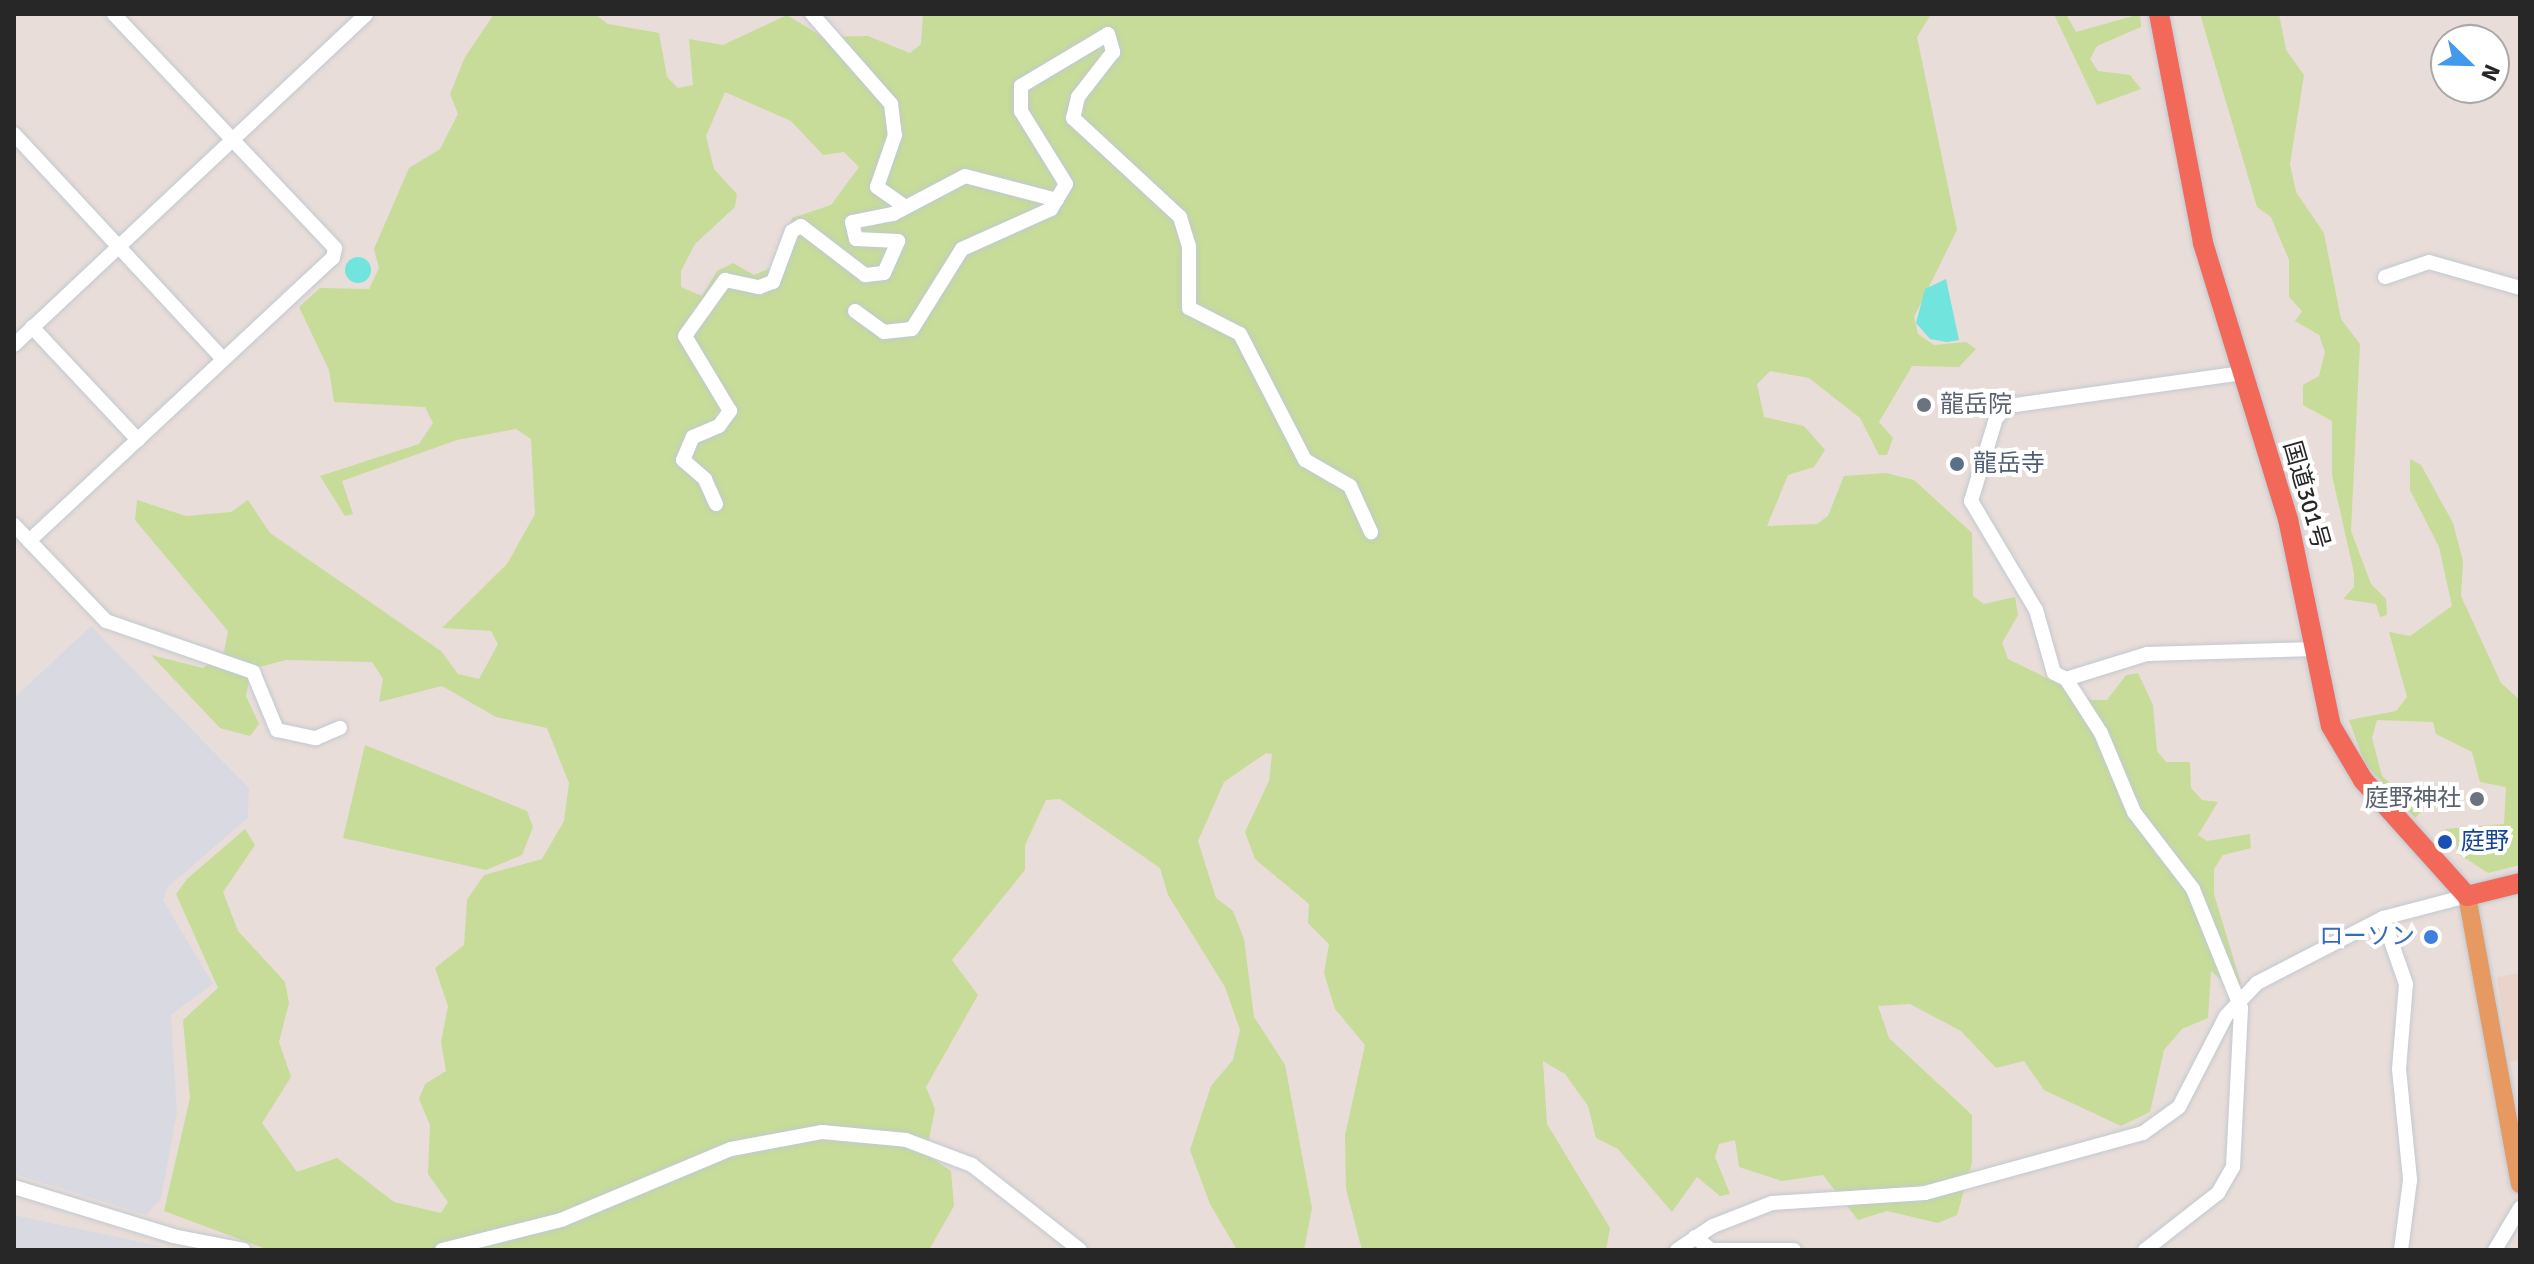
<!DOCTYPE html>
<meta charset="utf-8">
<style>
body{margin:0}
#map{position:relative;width:2534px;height:1264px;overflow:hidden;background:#e9ddd9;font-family:Signika,"Noto Sans JP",sans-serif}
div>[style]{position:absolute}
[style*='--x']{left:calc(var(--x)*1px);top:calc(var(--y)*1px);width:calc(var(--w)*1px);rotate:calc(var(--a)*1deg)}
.industrial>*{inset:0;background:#d9dae1}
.education>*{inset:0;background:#ead4c9}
.green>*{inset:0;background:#c6dc98}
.water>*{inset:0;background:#71e5dd}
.round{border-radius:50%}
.roads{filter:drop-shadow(0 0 2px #c1c9d0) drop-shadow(0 0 2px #c1c9d0)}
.minor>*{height:14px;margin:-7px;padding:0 7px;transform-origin:7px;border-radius:7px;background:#fff}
.major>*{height:18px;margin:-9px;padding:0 9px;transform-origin:9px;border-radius:9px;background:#e69a61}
.highway>*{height:20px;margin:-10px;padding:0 10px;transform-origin:10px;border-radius:10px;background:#f2695a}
.dots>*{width:22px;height:22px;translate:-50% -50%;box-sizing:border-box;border:4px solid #fff;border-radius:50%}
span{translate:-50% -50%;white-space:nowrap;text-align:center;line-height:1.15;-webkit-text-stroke:8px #fff;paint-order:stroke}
.worship-label{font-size:24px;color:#5b616d}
.left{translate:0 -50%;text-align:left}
.right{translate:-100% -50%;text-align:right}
.service-label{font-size:24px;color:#4e5e75}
.street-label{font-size:24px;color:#272727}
.transit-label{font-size:24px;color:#164399}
.shop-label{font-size:24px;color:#366cbe}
.frame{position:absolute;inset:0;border:16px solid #272727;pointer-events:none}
.north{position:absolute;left:2430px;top:24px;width:80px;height:80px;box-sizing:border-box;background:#fff;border:2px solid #a9a9a9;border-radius:50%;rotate:113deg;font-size:22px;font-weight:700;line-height:32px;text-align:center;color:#272727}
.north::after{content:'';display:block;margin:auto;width:28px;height:36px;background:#429aed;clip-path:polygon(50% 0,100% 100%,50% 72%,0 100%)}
</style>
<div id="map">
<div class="industrial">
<div style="clip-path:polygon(91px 626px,249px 788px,248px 818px,168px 887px,163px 900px,213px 984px,171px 1015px,177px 1112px,161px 1199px,146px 1215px,14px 1174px,14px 698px)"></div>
<div style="clip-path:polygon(14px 1215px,164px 1247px,14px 1250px)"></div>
</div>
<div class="education">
<div style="clip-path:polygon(2520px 973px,2520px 1061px,2509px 1062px,2497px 977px)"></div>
</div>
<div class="green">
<div style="clip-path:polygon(evenodd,494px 14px,595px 14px,608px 24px,659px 33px,667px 77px,678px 88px,693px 85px,689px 39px,723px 45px,787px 15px,823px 37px,868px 36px,910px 53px,921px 44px,923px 14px,1931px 14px,1917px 37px,1957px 230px,1914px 317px,1918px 334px,1934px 345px,1966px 342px,1976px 349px,1959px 367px,1912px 366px,1879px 422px,1893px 438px,1887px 455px,1879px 455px,1860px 418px,1809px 378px,1770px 371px,1757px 384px,1764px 417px,1804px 426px,1825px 450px,1814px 467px,1788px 475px,1767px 526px,1817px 524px,1828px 516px,1844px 476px,1886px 473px,1914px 480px,1972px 533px,1973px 596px,1984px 604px,2015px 597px,2018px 615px,2002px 643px,2008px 659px,2091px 700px,2107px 700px,2126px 675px,2138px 673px,2153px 705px,2157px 751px,2166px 762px,2190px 762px,2191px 788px,2202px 800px,2218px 802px,2198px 835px,2207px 841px,2250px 834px,2251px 848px,2223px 855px,2214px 869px,2214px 894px,2241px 984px,2232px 989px,2211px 971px,2208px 1018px,2182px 1029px,2164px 1050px,2150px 1112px,2121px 1126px,2044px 1090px,2024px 1061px,1996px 1068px,1961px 1031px,1910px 1004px,1878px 1006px,1889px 1038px,1972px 1115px,1972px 1163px,1957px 1215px,1938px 1223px,1887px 1211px,1858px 1220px,1823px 1175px,1782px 1181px,1739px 1167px,1735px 1140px,1719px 1144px,1715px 1157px,1730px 1194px,1720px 1196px,1697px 1177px,1672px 1212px,1618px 1149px,1596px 1138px,1588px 1106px,1565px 1074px,1543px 1061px,1547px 1124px,1610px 1228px,1606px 1250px,1362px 1250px,1346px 1189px,1345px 1135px,1365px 1045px,1335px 1009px,1324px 973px,1329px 944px,1308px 923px,1309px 904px,1255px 859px,1245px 832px,1269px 781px,1272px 754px,1266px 753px,1224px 782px,1198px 841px,1216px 898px,1233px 911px,1244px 939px,1254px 1017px,1285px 1065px,1312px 1208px,1304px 1250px,1237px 1250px,1210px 1204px,1190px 1150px,1211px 1086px,1233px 1060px,1240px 1030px,1225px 987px,1168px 895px,1160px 868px,1060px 799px,1046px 800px,1025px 845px,1025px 870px,952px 960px,978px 995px,926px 1087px,935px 1109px,926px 1154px,951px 1171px,954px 1206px,929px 1250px,269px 1250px,164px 1211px,190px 1098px,183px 1020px,218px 988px,176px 894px,187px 879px,245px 829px,255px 845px,223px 892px,238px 931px,285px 982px,289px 1003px,279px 1042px,291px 1077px,262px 1123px,297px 1172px,337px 1158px,394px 1202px,441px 1213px,448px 1202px,428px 1174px,430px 1125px,419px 1099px,425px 1084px,446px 1071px,441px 1042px,448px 1006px,435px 968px,464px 945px,467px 900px,484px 875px,542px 859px,564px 821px,569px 783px,547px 728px,496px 717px,442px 686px,379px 702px,383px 679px,372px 662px,286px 660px,251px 669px,246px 696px,259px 724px,250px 736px,220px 728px,151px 655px,203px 668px,224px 652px,228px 631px,135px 520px,137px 500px,186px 516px,231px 512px,248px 500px,270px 533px,441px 651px,458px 674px,479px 679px,498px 644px,491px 631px,442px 628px,507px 564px,535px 514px,531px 439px,516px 429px,457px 440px,342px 481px,353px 514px,345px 516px,320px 476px,419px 444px,433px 423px,425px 407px,334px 402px,329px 370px,299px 307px,320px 288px,369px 289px,379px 268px,374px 249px,409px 168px,440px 149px,458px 114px,450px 94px,465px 57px,494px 14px,725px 92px,791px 121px,823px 155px,844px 152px,859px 167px,831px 205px,792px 218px,778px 265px,754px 275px,733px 263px,717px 271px,702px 296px,681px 287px,681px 271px,695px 244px,735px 207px,737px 194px,714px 169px,706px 136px,725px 92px)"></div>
<div style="clip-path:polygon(2054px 14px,2066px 14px,2076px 32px,2140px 14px,2141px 27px,2097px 46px,2090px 59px,2098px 71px,2130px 75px,2141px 89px,2097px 105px)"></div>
<div style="clip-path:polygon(2200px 14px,2279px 14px,2286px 50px,2304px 75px,2290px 164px,2296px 192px,2324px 233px,2341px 319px,2360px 344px,2351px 531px,2371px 584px,2386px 599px,2387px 615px,2380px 617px,2376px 604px,2343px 599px,2354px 587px,2354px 573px,2332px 475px,2332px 421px,2303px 405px,2303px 385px,2319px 376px,2325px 352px,2319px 335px,2295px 321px,2302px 311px,2289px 297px,2289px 260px,2271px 217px,2257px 207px)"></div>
<div style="clip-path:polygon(2410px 459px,2421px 465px,2453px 523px,2463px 561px,2461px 596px,2501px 683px,2520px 700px,2520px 865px,2488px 873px,2457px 853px,2456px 838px,2445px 829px,2504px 824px,2506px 787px,2480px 782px,2472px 752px,2436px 734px,2433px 722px,2377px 720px,2372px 738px,2382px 776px,2421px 812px,2415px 818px,2365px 764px,2349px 720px,2396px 711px,2407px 697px,2389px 632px,2410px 636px,2452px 606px,2439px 547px,2410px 490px)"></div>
<div style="clip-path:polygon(365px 745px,527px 811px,533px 827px,522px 855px,486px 870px,343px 838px)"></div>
</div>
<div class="water">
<div class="round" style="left:345px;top:257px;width:26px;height:26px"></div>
<div style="clip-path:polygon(1946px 279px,1959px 340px,1947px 342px,1930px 339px,1916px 323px,1925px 289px)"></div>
</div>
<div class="roads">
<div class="minor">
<div style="--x:812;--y:14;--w:120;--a:48.7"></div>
<div style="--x:891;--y:104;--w:31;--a:83"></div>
<div style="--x:895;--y:135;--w:55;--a:109.1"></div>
<div style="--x:877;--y:187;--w:33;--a:35"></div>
<div style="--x:14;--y:134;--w:307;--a:47.1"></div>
<div style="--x:2385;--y:277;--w:46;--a:-18.8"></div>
<div style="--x:2429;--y:262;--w:95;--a:15.9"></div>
<div style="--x:855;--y:311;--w:36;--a:36"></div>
<div style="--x:884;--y:332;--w:28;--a:-6"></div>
<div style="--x:912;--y:329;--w:94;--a:-58"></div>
<div style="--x:962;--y:249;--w:98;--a:-24.2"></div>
<div style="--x:1051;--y:209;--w:29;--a:-59"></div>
<div style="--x:1066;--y:184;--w:86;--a:-121.7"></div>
<div style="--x:1021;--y:111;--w:25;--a:-90"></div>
<div style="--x:1021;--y:86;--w:101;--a:-30.9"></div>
<div style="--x:1108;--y:34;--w:19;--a:74"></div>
<div style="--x:1113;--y:52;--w:57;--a:127.9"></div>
<div style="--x:1078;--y:97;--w:22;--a:103"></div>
<div style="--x:1073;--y:118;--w:146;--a:42.8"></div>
<div style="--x:1180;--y:217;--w:30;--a:73"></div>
<div style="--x:1189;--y:246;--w:62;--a:90"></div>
<div style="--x:1189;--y:308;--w:57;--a:27"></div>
<div style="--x:1240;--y:334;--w:142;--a:62.7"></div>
<div style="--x:1305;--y:460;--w:52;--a:30"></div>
<div style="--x:1350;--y:486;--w:51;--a:65.5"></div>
<div style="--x:32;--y:327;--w:155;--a:46.8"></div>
<div style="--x:14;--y:345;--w:483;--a:-43.2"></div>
<div style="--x:716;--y:504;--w:27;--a:-114"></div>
<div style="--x:705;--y:479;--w:29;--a:-139"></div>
<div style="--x:683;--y:460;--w:25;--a:-67"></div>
<div style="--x:693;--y:437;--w:28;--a:-23"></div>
<div style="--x:719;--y:426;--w:19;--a:-54"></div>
<div style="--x:730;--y:411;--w:87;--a:-121"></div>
<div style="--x:685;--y:336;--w:69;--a:-54.5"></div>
<div style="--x:725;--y:280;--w:35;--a:12"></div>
<div style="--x:759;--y:287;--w:15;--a:-20"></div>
<div style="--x:773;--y:282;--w:54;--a:-69.6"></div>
<div style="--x:792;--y:231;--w:10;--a:-29"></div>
<div style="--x:801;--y:226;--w:81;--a:37.4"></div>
<div style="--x:865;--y:275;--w:19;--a:-6"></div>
<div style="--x:884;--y:273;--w:35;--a:-66"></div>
<div style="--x:898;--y:241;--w:42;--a:-177.3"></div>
<div style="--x:856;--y:239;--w:17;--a:-103"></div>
<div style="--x:852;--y:222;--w:42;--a:-11"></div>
<div style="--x:893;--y:214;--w:81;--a:-27.8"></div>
<div style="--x:965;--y:176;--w:95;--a:14.6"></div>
<div style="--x:14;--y:525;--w:133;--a:46.2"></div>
<div style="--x:106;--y:621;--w:156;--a:19.1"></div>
<div style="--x:253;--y:672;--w:63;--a:67.5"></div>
<div style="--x:277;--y:730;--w:40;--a:12"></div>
<div style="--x:316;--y:738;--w:26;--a:-23"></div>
<div style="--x:29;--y:541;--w:415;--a:-43"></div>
<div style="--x:333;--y:258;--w:10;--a:-79"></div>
<div style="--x:335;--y:248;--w:322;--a:-133.4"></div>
<div style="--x:2066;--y:679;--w:85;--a:-17.2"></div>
<div style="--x:2147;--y:654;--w:167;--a:-1.7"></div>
<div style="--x:2383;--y:918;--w:70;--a:70.8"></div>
<div style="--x:2406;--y:984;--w:85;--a:94.7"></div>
<div style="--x:2399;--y:1069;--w:112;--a:84.3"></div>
<div style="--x:2410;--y:1180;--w:71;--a:97.3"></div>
<div style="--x:14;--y:1187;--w:166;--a:17.1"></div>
<div style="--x:173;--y:1236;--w:72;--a:11.2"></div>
<div style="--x:1695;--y:1237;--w:21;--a:39"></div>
<div style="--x:1711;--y:1250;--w:83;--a:0"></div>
<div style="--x:442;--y:1250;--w:123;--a:-14.1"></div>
<div style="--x:561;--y:1220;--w:184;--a:-22.7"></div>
<div style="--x:731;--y:1149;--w:93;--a:-10.6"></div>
<div style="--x:822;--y:1132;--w:84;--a:5.4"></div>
<div style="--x:906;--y:1140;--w:71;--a:20.7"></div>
<div style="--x:972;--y:1165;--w:137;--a:38.2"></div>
<div style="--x:1677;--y:1250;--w:43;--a:-33.7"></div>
<div style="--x:1713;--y:1226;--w:63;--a:-21.3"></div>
<div style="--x:1772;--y:1203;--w:153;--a:-3.7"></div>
<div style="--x:1925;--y:1193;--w:226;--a:-15.4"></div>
<div style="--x:2143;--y:1133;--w:44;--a:-35.8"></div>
<div style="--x:2179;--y:1107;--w:102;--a:-62.7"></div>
<div style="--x:2226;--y:1016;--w:45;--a:-46.8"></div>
<div style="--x:2257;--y:983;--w:142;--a:-27.3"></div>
<div style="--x:2383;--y:918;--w:87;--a:-14.7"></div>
<div style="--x:2145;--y:1250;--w:93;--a:-38"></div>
<div style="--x:2218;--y:1193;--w:30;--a:-60"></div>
<div style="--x:2233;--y:1167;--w:159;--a:-87.1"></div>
<div style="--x:2241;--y:1008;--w:128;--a:-112"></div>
<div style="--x:2193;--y:889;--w:97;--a:-127.5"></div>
<div style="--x:2134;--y:812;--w:86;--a:-112.7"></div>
<div style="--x:2101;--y:733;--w:64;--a:-122.9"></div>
<div style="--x:2066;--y:679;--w:13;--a:-153"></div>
<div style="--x:2054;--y:673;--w:66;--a:-105.9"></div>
<div style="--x:2036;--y:610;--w:127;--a:-120.8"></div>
<div style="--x:1971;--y:501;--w:87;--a:-73.2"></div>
<div style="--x:1996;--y:418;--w:17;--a:-45"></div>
<div style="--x:2008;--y:406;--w:237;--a:-8"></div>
<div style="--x:2495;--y:1250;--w:49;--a:-59.2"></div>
</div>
<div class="major">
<div style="--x:2467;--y:896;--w:293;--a:79.6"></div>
</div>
<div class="highway">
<div style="--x:2159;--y:14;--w:233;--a:79.1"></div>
<div style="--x:2203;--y:243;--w:289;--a:72.9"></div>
<div style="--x:2288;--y:519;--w:211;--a:78.3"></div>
<div style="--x:2331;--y:726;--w:63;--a:59.3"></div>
<div style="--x:2363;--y:780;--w:156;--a:48.1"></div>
<div style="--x:2467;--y:896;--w:55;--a:-13.8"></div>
</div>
</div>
<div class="dots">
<div style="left:1924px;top:405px;background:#6b7280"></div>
<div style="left:1957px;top:464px;background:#5c6f8a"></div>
<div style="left:2477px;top:799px;background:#6b7280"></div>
<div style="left:2445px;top:842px;background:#1a4fb4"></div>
<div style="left:2431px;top:937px;background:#3f7fe0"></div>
</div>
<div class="worship-label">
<span class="left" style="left:1940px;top:405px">龍岳院</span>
<span class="right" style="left:2461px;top:799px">庭野神社</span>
</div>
<div class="service-label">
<span class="left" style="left:1973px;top:464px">龍岳寺</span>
</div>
<div class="street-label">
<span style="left:2306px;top:495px;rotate:74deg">国道301号</span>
</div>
<div class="transit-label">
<span class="left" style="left:2461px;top:842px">庭野</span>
</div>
<div class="shop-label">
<span class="right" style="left:2415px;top:937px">ローソン</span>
</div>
<div class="frame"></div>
<div class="north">N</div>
</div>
